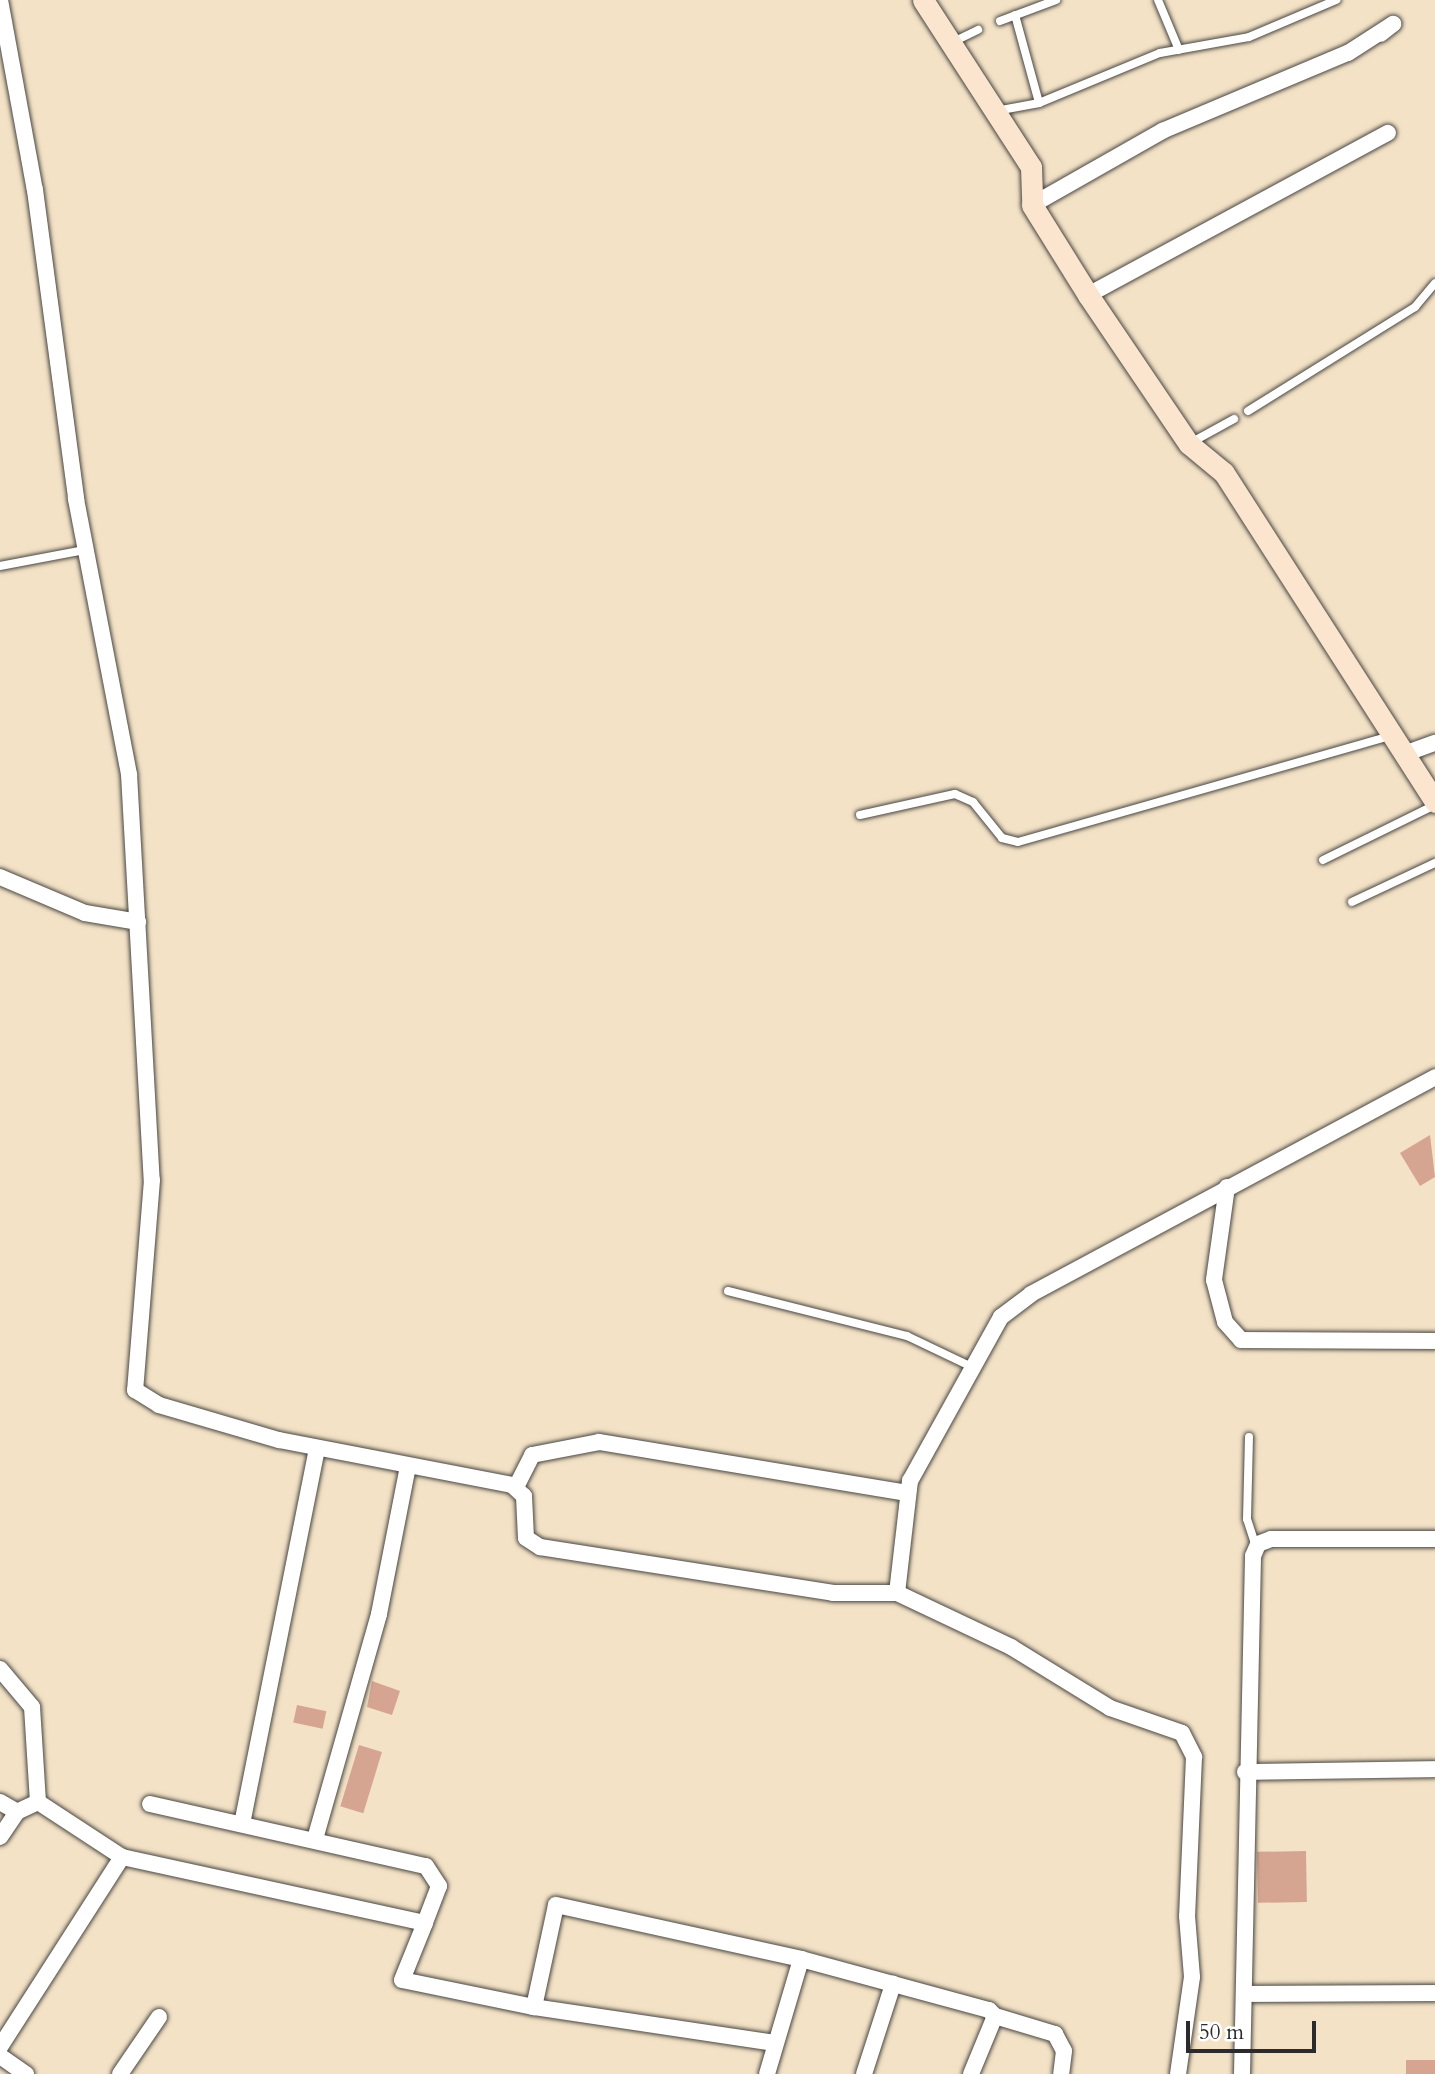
<!DOCTYPE html>
<style>
body{margin:0}
#map{position:relative;width:1435px;height:2074px;overflow:hidden;background:#f3e2c6;font-family:Cardo,serif}
div>[style]{position:absolute}
[style*='--x']{left:calc(var(--x)*1px);top:calc(var(--y)*1px);width:calc(var(--w)*1px);rotate:calc(var(--a)*1deg)}
.building>*{inset:0;background:#d6a592;transform-origin:0 0}
.roads{filter:drop-shadow(0 0 2px #494642) drop-shadow(0 0 2px #494642)}
.service>*{height:8px;margin:-4px;padding:0 4px;transform-origin:4px;border-radius:4px;background:#fff}
.minor>*{height:16px;margin:-8px;padding:0 8px;transform-origin:8px;border-radius:8px;background:#fff}
.secondary>*{height:21px;margin:-10.5px;padding:0 10.5px;transform-origin:10.5px;border-radius:10.5px;background:#fbe5cf}
span{translate:-50% -50%;white-space:nowrap;text-align:center;line-height:1.15;-webkit-text-stroke:5px #fff;paint-order:stroke}
.scale{position:absolute;left:1186px;top:2021px;width:130px;height:32px;box-sizing:border-box;border:4px solid #2b2b2b;border-top:0;padding-left:9px;font-size:21px;line-height:24px;white-space:nowrap;color:#2b2b2b;-webkit-text-stroke:5px #fff;paint-order:stroke}
</style>
<div id="map">
<div class="building">
<div style="clip-path:polygon(1430px 1135px,1435px 1177px,1420px 1186px,1400px 1153px)"></div>
<div style="clip-path:polygon(372px 1681px,400px 1691px,392px 1715px,367px 1707px)"></div>
<div style="left:297px;top:1705px;width:30px;height:18px;rotate:12deg"></div>
<div style="left:359px;top:1745px;width:24px;height:64px;rotate:17deg"></div>
<div style="left:1306px;top:1851px;width:51px;height:49px;rotate:89deg"></div>
<div style="left:1435px;top:2060px;width:14px;height:29px;rotate:90deg"></div>
</div>
<div class="roads">
<div class="service">
<div style="--x:1158;--y:0;--w:54;--a:67.2"></div>
<div style="--x:1015;--y:15;--w:91;--a:74.7"></div>
<div style="--x:1000;--y:21;--w:60;--a:-20.6"></div>
<div style="--x:953;--y:42;--w:28;--a:-26"></div>
<div style="--x:996;--y:111;--w:44;--a:-10.5"></div>
<div style="--x:1039;--y:103;--w:131;--a:-22.5"></div>
<div style="--x:1160;--y:53;--w:90;--a:-10.2"></div>
<div style="--x:1249;--y:37;--w:95;--a:-23"></div>
<div style="--x:1248;--y:411;--w:197;--a:-31.9"></div>
<div style="--x:1415;--y:307;--w:31;--a:-50"></div>
<div style="--x:1192;--y:442;--w:48;--a:-28.7"></div>
<div style="--x:0;--y:566;--w:86;--a:-10.7"></div>
<div style="--x:860;--y:815;--w:97;--a:-12.5"></div>
<div style="--x:955;--y:794;--w:20;--a:24"></div>
<div style="--x:973;--y:802;--w:46;--a:51.1"></div>
<div style="--x:1002;--y:838;--w:16;--a:14"></div>
<div style="--x:1018;--y:842;--w:387;--a:-15.9"></div>
<div style="--x:1323;--y:860;--w:125;--a:-26.2"></div>
<div style="--x:1352;--y:902;--w:92;--a:-25.2"></div>
<div style="--x:728;--y:1291;--w:185;--a:14.1"></div>
<div style="--x:907;--y:1336;--w:72;--a:25.5"></div>
<div style="--x:1249;--y:1437;--w:82;--a:91.4"></div>
<div style="--x:1247;--y:1519;--w:29;--a:72"></div>
</div>
<div class="minor">
<div style="--x:0;--y:0;--w:193;--a:79.6"></div>
<div style="--x:35;--y:190;--w:312;--a:82.4"></div>
<div style="--x:76;--y:499;--w:280;--a:79.1"></div>
<div style="--x:129;--y:774;--w:407;--a:86.8"></div>
<div style="--x:152;--y:1180;--w:211;--a:94.6"></div>
<div style="--x:135;--y:1390;--w:28;--a:32"></div>
<div style="--x:159;--y:1405;--w:125;--a:16.3"></div>
<div style="--x:279;--y:1440;--w:237;--a:10.9"></div>
<div style="--x:512;--y:1485;--w:16;--a:43"></div>
<div style="--x:524;--y:1496;--w:42;--a:87.3"></div>
<div style="--x:526;--y:1538;--w:17;--a:33"></div>
<div style="--x:540;--y:1547;--w:297;--a:8.9"></div>
<div style="--x:833;--y:1593;--w:64;--a:0"></div>
<div style="--x:897;--y:1593;--w:126;--a:25.3"></div>
<div style="--x:1011;--y:1647;--w:116;--a:31.6"></div>
<div style="--x:1110;--y:1708;--w:76;--a:19.1"></div>
<div style="--x:1182;--y:1733;--w:27;--a:63"></div>
<div style="--x:1194;--y:1757;--w:159;--a:92.5"></div>
<div style="--x:1187;--y:1916;--w:61;--a:85.3"></div>
<div style="--x:1192;--y:1977;--w:98;--a:98.2"></div>
<div style="--x:1032;--y:205;--w:150;--a:-29.6"></div>
<div style="--x:1162;--y:131;--w:202;--a:-22.8"></div>
<div style="--x:1348;--y:53;--w:54;--a:-32.8"></div>
<div style="--x:1393;--y:24;--w:16;--a:142"></div>
<div style="--x:1088;--y:295;--w:341;--a:-28.4"></div>
<div style="--x:1404;--y:754;--w:33;--a:-20"></div>
<div style="--x:0;--y:877;--w:92;--a:23"></div>
<div style="--x:85;--y:913;--w:54;--a:9.6"></div>
<div style="--x:1227;--y:1187;--w:94;--a:98"></div>
<div style="--x:1214;--y:1280;--w:43;--a:75.3"></div>
<div style="--x:1225;--y:1322;--w:24;--a:48"></div>
<div style="--x:1241;--y:1340;--w:194;--a:0.3"></div>
<div style="--x:516;--y:1487;--w:36;--a:-63"></div>
<div style="--x:532;--y:1455;--w:68;--a:-11"></div>
<div style="--x:599;--y:1442;--w:312;--a:9.4"></div>
<div style="--x:897;--y:1593;--w:113;--a:-83.4"></div>
<div style="--x:910;--y:1481;--w:188;--a:-61"></div>
<div style="--x:1001;--y:1317;--w:38;--a:-37"></div>
<div style="--x:1031;--y:1294;--w:459;--a:-28.2"></div>
<div style="--x:0;--y:1669;--w:50;--a:49.9"></div>
<div style="--x:32;--y:1707;--w:95;--a:86.4"></div>
<div style="--x:38;--y:1802;--w:23;--a:155"></div>
<div style="--x:17;--y:1812;--w:30;--a:124"></div>
<div style="--x:1245;--y:1772;--w:190;--a:-0.9"></div>
<div style="--x:0;--y:1802;--w:20;--a:30"></div>
<div style="--x:38;--y:1802;--w:100;--a:33.2"></div>
<div style="--x:122;--y:1857;--w:310;--a:12.3"></div>
<div style="--x:425;--y:1923;--w:61;--a:112"></div>
<div style="--x:402;--y:1980;--w:135;--a:11.6"></div>
<div style="--x:534;--y:2007;--w:244;--a:8.5"></div>
<div style="--x:150;--y:1804;--w:283;--a:12.7"></div>
<div style="--x:426;--y:1866;--w:24;--a:57"></div>
<div style="--x:439;--y:1886;--w:40;--a:111"></div>
<div style="--x:242;--y:1824;--w:382;--a:-78.7"></div>
<div style="--x:315;--y:1839;--w:234;--a:-74.1"></div>
<div style="--x:379;--y:1614;--w:151;--a:-78.9"></div>
<div style="--x:1244;--y:1994;--w:191;--a:-0.3"></div>
<div style="--x:534;--y:2007;--w:104;--a:-77.8"></div>
<div style="--x:556;--y:1905;--w:251;--a:12.4"></div>
<div style="--x:801;--y:1959;--w:195;--a:15.2"></div>
<div style="--x:989;--y:2010;--w:8;--a:45"></div>
<div style="--x:995;--y:2016;--w:63;--a:112.5"></div>
<div style="--x:995;--y:2016;--w:63;--a:16.7"></div>
<div style="--x:1055;--y:2034;--w:19;--a:62"></div>
<div style="--x:1064;--y:2051;--w:23;--a:97"></div>
<div style="--x:0;--y:2047;--w:226;--a:-57.3"></div>
<div style="--x:0;--y:2056;--w:32;--a:35"></div>
<div style="--x:120;--y:2074;--w:69;--a:-55.6"></div>
<div style="--x:767;--y:2074;--w:120;--a:-73.5"></div>
<div style="--x:864;--y:2074;--w:95;--a:-72.1"></div>
<div style="--x:1242;--y:2074;--w:518;--a:-88.78"></div>
<div style="--x:1253;--y:1556;--w:13;--a:-67"></div>
<div style="--x:1258;--y:1544;--w:14;--a:-21"></div>
<div style="--x:1271;--y:1539;--w:164;--a:0"></div>
</div>
<div class="secondary">
<div style="--x:923;--y:0;--w:199;--a:57.1"></div>
<div style="--x:1031;--y:167;--w:38;--a:88"></div>
<div style="--x:1032;--y:205;--w:106;--a:58.1"></div>
<div style="--x:1088;--y:295;--w:180;--a:55.9"></div>
<div style="--x:1189;--y:444;--w:45;--a:39.6"></div>
<div style="--x:1224;--y:473;--w:391;--a:57.3"></div>
</div>
</div>
<div class="scale">50 m</div>
</div>
